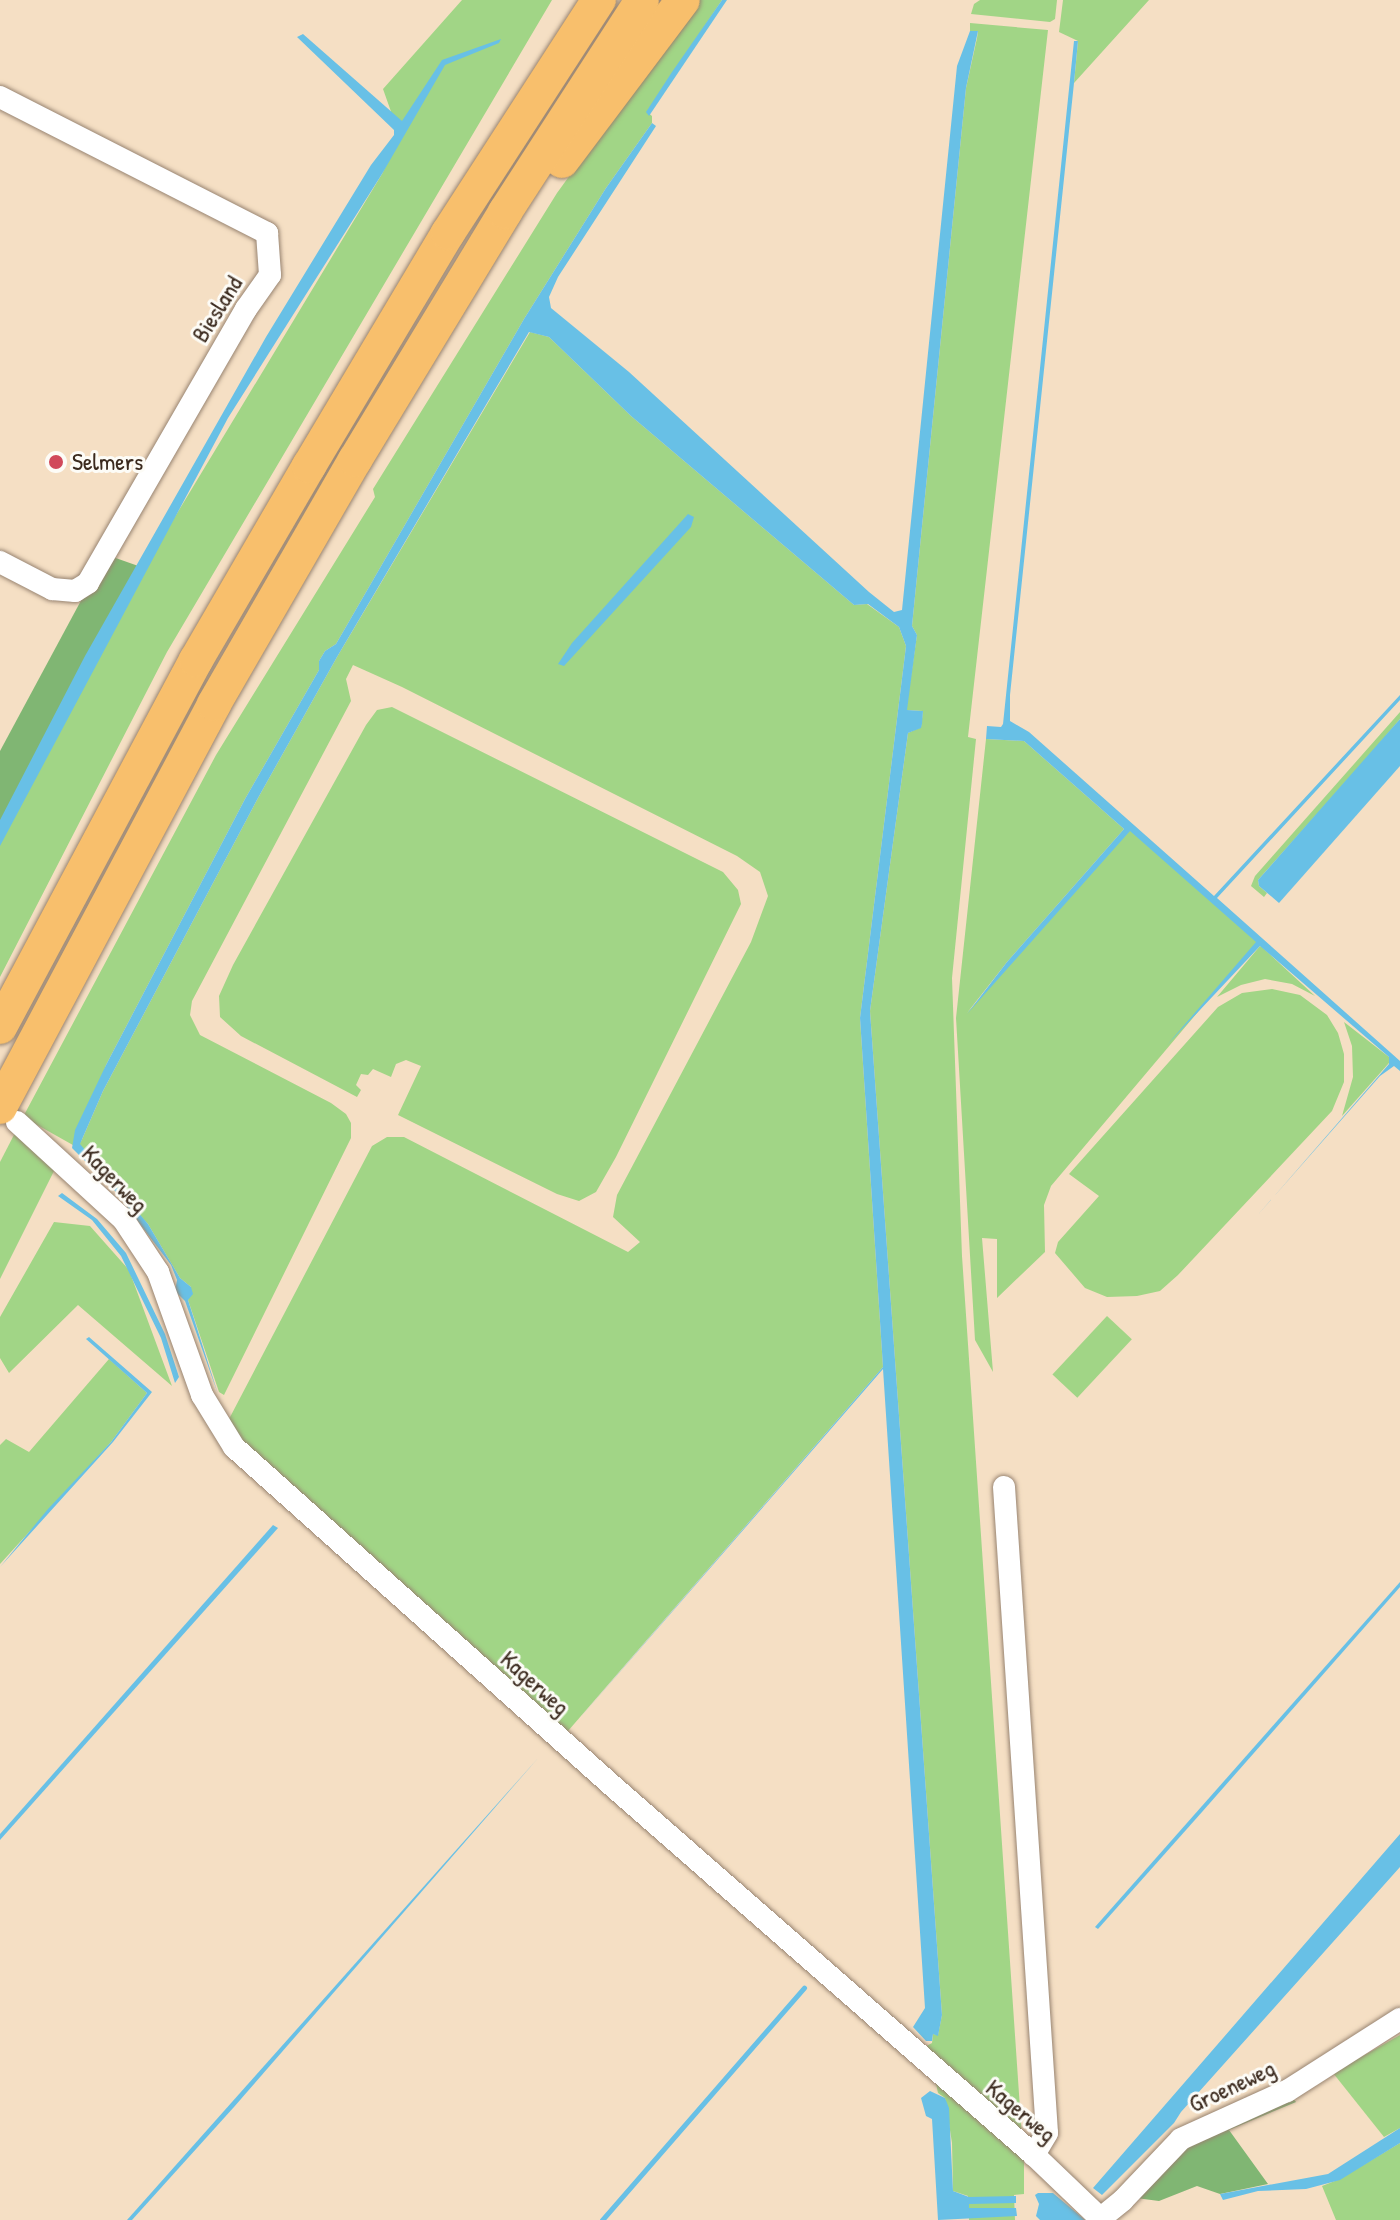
<!DOCTYPE html>
<style>
body{margin:0}
#map{position:relative;width:1400px;height:2220px;overflow:hidden;background:#f5dfc4;font-family:"Patrick Hand",sans-serif}
div>[style]{position:absolute}
[style*='--x']{left:calc(var(--x)*1px);top:calc(var(--y)*1px);width:calc(var(--w)*1px);rotate:calc(var(--a)*1deg)}
.green>*{inset:0;background:#a1d586;transform-origin:0 0}
.forest>*{inset:0;background:#80b673}
.water>*{inset:0;background:#68c0e6}
.stream>*{height:5px;margin:-2.5px;padding:0 2.5px;transform-origin:2.5px;border-radius:2.5px;background:#68c0e6}
.roads{filter:drop-shadow(0 0 2px #988471) drop-shadow(0 0 2px #988471)}
.minor>*{height:22px;margin:-11px;padding:0 11px;transform-origin:11px;border-radius:11px;background:#fff}
.highway>*{height:34px;margin:-17px;padding:0 17px;transform-origin:17px;border-radius:17px;background:#f8bf6c}
.dots>*{width:22px;height:22px;translate:-50% -50%;box-sizing:border-box;border:4px solid #fdfcf7;border-radius:50%}
span{translate:-50% -50%;white-space:nowrap;text-align:center;line-height:1.15;-webkit-text-stroke:6px #fdfcf7;paint-order:stroke}
.street-label{font-size:24px;color:#3b2a1e}
.poi-label{font-size:24px;color:#3b2a1e}
.left{translate:0 -50%;text-align:left}
</style>
<div id="map">
<div class="green">
<div style="clip-path:polygon(462px 0,552px 0,167px 652px,0 977px,0 833px,144px 568px,382px 174px,400px 137px,383px 89px)"></div>
<div style="clip-path:polygon(697px 0,722px 0,647px 112px,652px 116px,652px 123px,606px 188px,524px 319px,336px 644px,325px 651px,319px 661px,319px 670px,245px 799px,106px 1065px,80px 1144px,103px 1091px,258px 798px,337px 657px,530px 332px,549px 337px,631px 416px,854px 605px,867px 604px,899px 627px,906px 646px,860px 1018px,883px 1367px,568px 1731px,551px 1724px,256px 1460px,228px 1421px,372px 1146px,387px 1137px,404px 1137px,628px 1252px,640px 1242px,613px 1217px,617px 1195px,751px 942px,768px 896px,760px 872px,737px 856px,402px 687px,353px 665px,346px 679px,351px 701px,192px 1001px,190px 1015px,200px 1035px,331px 1103px,346px 1114px,351px 1123px,351px 1138px,224px 1395px,219px 1392px,188px 1300px,191px 1287px,180px 1278px,148px 1224px,80px 1149px,23px 1117px,216px 755px,375px 497px,373px 489px,557px 193px)"></div>
<div style="clip-path:polygon(980px 0,1057px 0,1055px 19px,1050px 22px,971px 14px,974px 4px)"></div>
<div style="clip-path:polygon(1063px 0,1149px 0,1074px 83px,1078px 41px,1059px 32px)"></div>
<div style="clip-path:polygon(970px 23px,1048px 30px,968px 737px,976px 739px,952px 978px,962px 1256px,1022px 2138px,921px 2049px,932px 2043px,933px 2034px,938px 2035px,942px 2015px,870px 1011px,908px 733px,921px 727px,923px 711px,906px 710px,917px 635px,912px 626px,966px 88px,977px 38px,978px 31px,970px 31px)"></div>
<div style="clip-path:polygon(392px 707px,723px 872px,738px 890px,741px 904px,616px 1157px,596px 1192px,579px 1201px,557px 1194px,398px 1115px,421px 1066px,406px 1060px,396px 1064px,391px 1077px,373px 1069px,368px 1075px,361px 1074px,356px 1085px,361px 1090px,357px 1097px,241px 1036px,220px 1017px,219px 996px,233px 965px,366px 725px,377px 710px)"></div>
<div style="clip-path:polygon(1400px 712px,1400px 719px,1367px 758px,1258px 880px,1259px 886px,1267px 893px,1264px 897px,1251px 886px,1255px 876px)"></div>
<div style="clip-path:polygon(986px 739px,1024px 741px,1124px 829px,1007px 962px,967px 1013px,1130px 830px,1257px 942px,1051px 1186px,1044px 1205px,1045px 1252px,997px 1298px,997px 1239px,982px 1238px,993px 1372px,975px 1340px,956px 1018px)"></div>
<div style="clip-path:polygon(1260px 946px,1262px 947px,1315px 996px,1292px 984px,1265px 979px,1241px 985px,1217px 997px)"></div>
<div style="clip-path:polygon(1272px 989px,1300px 995px,1327px 1015px,1338px 1033px,1344px 1054px,1344px 1082px,1332px 1111px,1178px 1275px,1160px 1291px,1137px 1296px,1107px 1297px,1085px 1288px,1055px 1253px,1058px 1242px,1099px 1196px,1069px 1174px,1218px 1007px,1242px 993px)"></div>
<div style="clip-path:polygon(1344px 1022px,1389px 1057px,1389px 1063px,1342px 1116px,1353px 1077px,1352px 1046px)"></div>
<div style="clip-path:polygon(16px 1131px,56px 1167px,0 1279px,0 1162px)"></div>
<div style="clip-path:polygon(54px 1222px,90px 1226px,129px 1270px,172px 1386px,78px 1305px,9px 1373px,0 1358px,0 1317px)"></div>
<div style="left:1107px;top:1316px;width:34px;height:80px;rotate:43deg"></div>
<div style="clip-path:polygon(109px 1359px,147px 1393px,111px 1442px,0 1564px,0 1445px,6px 1439px,29px 1452px)"></div>
<div style="clip-path:polygon(1400px 2035px,1400px 2128px,1384px 2137px,1333px 2073px)"></div>
<div style="clip-path:polygon(935px 2079px,1024px 2155px,1024px 2194px,1014px 2195px,1015px 2220px,969px 2220px,968px 2196px,953px 2191px,952px 2143px,945px 2098px,938px 2093px)"></div>
<div style="clip-path:polygon(1400px 2143px,1400px 2220px,1336px 2220px,1322px 2186px,1340px 2179px)"></div>
</div>
<div class="forest">
<div style="clip-path:polygon(110px 556px,144px 568px,0 833px,0 751px,91px 582px)"></div>
<div style="clip-path:polygon(1292px 2097px,1296px 2102px,1229px 2130px,1268px 2184px,1220px 2194px,1197px 2186px,1159px 2201px,1136px 2198px,1191px 2140px)"></div>
</div>
<div class="water">
<div style="clip-path:polygon(722px 0,727px 0,649px 116px,646px 112px,672px 72px)"></div>
<div style="clip-path:polygon(970px 31px,978px 31px,966px 88px,912px 626px,917px 635px,907px 710px,923px 711px,922px 724px,921px 728px,908px 733px,870px 1011px,942px 2015px,938px 2036px,933px 2034px,932px 2041px,926px 2041px,913px 2027px,925px 2008px,883px 1369px,573px 1726px,883px 1367px,860px 1018px,906px 646px,899px 627px,868px 604px,854px 605px,631px 416px,549px 337px,529px 332px,337px 657px,258px 798px,103px 1091px,80px 1144px,148px 1224px,180px 1278px,191px 1287px,193px 1294px,188px 1300px,218px 1394px,185px 1301px,175px 1291px,177px 1280px,171px 1265px,116px 1192px,72px 1148px,75px 1130px,106px 1065px,245px 799px,319px 670px,319px 661px,325px 651px,336px 644px,524px 319px,606px 188px,652px 123px,656px 126px,558px 277px,549px 297px,551px 308px,629px 372px,869px 592px,894px 612px,902px 610px,957px 66px)"></div>
<div style="clip-path:polygon(303px 34px,402px 121px,442px 60px,501px 39px,499px 43px,445px 65px,382px 174px,228px 418px,0 846px,0 820px,85px 656px,266px 337px,371px 165px,394px 135px,394px 130px,297px 37px)"></div>
<div style="clip-path:polygon(1074px 41px,1078px 41px,1074px 83px,1010px 695px,1010px 721px,1029px 732px,1214px 896px,1400px 695px,1400px 700px,1217px 898px,1400px 1061px,1400px 1071px,1394px 1066px,1380px 1076px,1256px 1217px,1389px 1064px,1389px 1057px,1260px 946px,1167px 1045px,1256px 942px,1130px 831px,967px 1014px,1007px 962px,1124px 829px,1024px 741px,986px 739px,987px 726px,1001px 727px,1003px 724px)"></div>
<div style="clip-path:polygon(688px 514px,694px 517px,691px 527px,564px 666px,558px 664px,572px 643px)"></div>
<div style="clip-path:polygon(1400px 719px,1400px 766px,1279px 903px,1259px 886px,1258px 880px)"></div>
<div style="clip-path:polygon(62px 1193px,97px 1219px,126px 1253px,165px 1334px,179px 1377px,175px 1383px,161px 1338px,121px 1256px,92px 1220px,58px 1196px)"></div>
<div style="clip-path:polygon(89px 1337px,152px 1392px,113px 1442px,0 1567px,48px 1509px,111px 1442px,147px 1393px,86px 1339px)"></div>
<div style="clip-path:polygon(273px 1525px,278px 1528px,0 1840px,0 1834px)"></div>
<div style="clip-path:polygon(1400px 1582px,1400px 1587px,1202px 1812px,1098px 1929px,1095px 1927px)"></div>
<div style="clip-path:polygon(539px 1757px,234px 2107px,132px 2220px,127px 2220px)"></div>
<div style="clip-path:polygon(1400px 1834px,1400px 1867px,1181px 2112px,1174px 2123px,1102px 2195px,1093px 2188px)"></div>
<div style="clip-path:polygon(930px 2091px,945px 2098px,949px 2108px,953px 2191px,969px 2197px,1016px 2196px,1016px 2203px,969px 2204px,969px 2208px,1016px 2208px,1017px 2216px,938px 2220px,932px 2119px,926px 2116px,921px 2098px)"></div>
<div style="clip-path:polygon(1400px 2128px,1400px 2143px,1340px 2180px,1306px 2189px,1258px 2191px,1223px 2200px,1220px 2194px,1328px 2174px)"></div>
<div style="clip-path:polygon(1038px 2193px,1053px 2193px,1085px 2220px,1040px 2220px,1036px 2216px,1039px 2204px,1035px 2195px)"></div>
</div>
<div class="stream">
<div style="--x:602;--y:2220;--w:308;--a:-49"></div>
</div>
<div class="roads">
<div class="minor">
<div style="--x:0;--y:97;--w:300;--a:27"></div>
<div style="--x:267;--y:233;--w:42;--a:85.9"></div>
<div style="--x:270;--y:275;--w:42;--a:125.2"></div>
<div style="--x:246;--y:309;--w:316;--a:120"></div>
<div style="--x:88;--y:583;--w:15;--a:148"></div>
<div style="--x:75;--y:591;--w:23;--a:-175"></div>
<div style="--x:52;--y:589;--w:59;--a:-152.6"></div>
<div style="--x:17;--y:1122;--w:144;--a:42.5"></div>
<div style="--x:123;--y:1219;--w:64;--a:56.6"></div>
<div style="--x:158;--y:1272;--w:131;--a:70.3"></div>
<div style="--x:202;--y:1395;--w:61;--a:58.4"></div>
<div style="--x:234;--y:1447;--w:513;--a:41.84"></div>
<div style="--x:616;--y:1789;--w:556;--a:41.21"></div>
<div style="--x:1034;--y:2155;--w:94;--a:43.7"></div>
<div style="--x:1004;--y:1487;--w:647;--a:86.19"></div>
<div style="--x:1047;--y:2133;--w:26;--a:121"></div>
<div style="--x:1101;--y:2218;--w:28;--a:-39"></div>
<div style="--x:1123;--y:2200;--w:84;--a:-46.4"></div>
<div style="--x:1181;--y:2139;--w:116;--a:-24.4"></div>
<div style="--x:1287;--y:2091;--w:134;--a:-32.5"></div>
</div>
<div class="highway">
<div style="--x:562;--y:161;--w:201;--a:-53.1"></div>
<div style="--x:0;--y:1027;--w:416;--a:-61.9"></div>
<div style="--x:196;--y:660;--w:225;--a:-59.8"></div>
<div style="--x:309;--y:466;--w:271;--a:-59.2"></div>
<div style="--x:448;--y:233;--w:278;--a:-57.1"></div>
<div style="--x:0;--y:1107;--w:456;--a:-62"></div>
<div style="--x:214;--y:704;--w:282;--a:-60"></div>
<div style="--x:355;--y:460;--w:290;--a:-58.8"></div>
<div style="--x:505;--y:212;--w:252;--a:-57.1"></div>
</div>
</div>
<div class="dots">
<div style="left:56px;top:462px;background:#d1495b"></div>
</div>
<div class="street-label">
<span style="left:217px;top:309px;rotate:-58deg">Biesland</span>
<span style="left:115px;top:1179px;rotate:46deg">Kagerweg</span>
<span style="left:535px;top:1683px;rotate:42deg">Kagerweg</span>
<span style="left:1232px;top:2086px;rotate:-25deg">Groeneweg</span>
<span style="left:1021px;top:2111px;rotate:40deg">Kagerweg</span>
</div>
<div class="poi-label">
<span class="left" style="left:72px;top:462px">Selmers</span>
</div>
</div>
